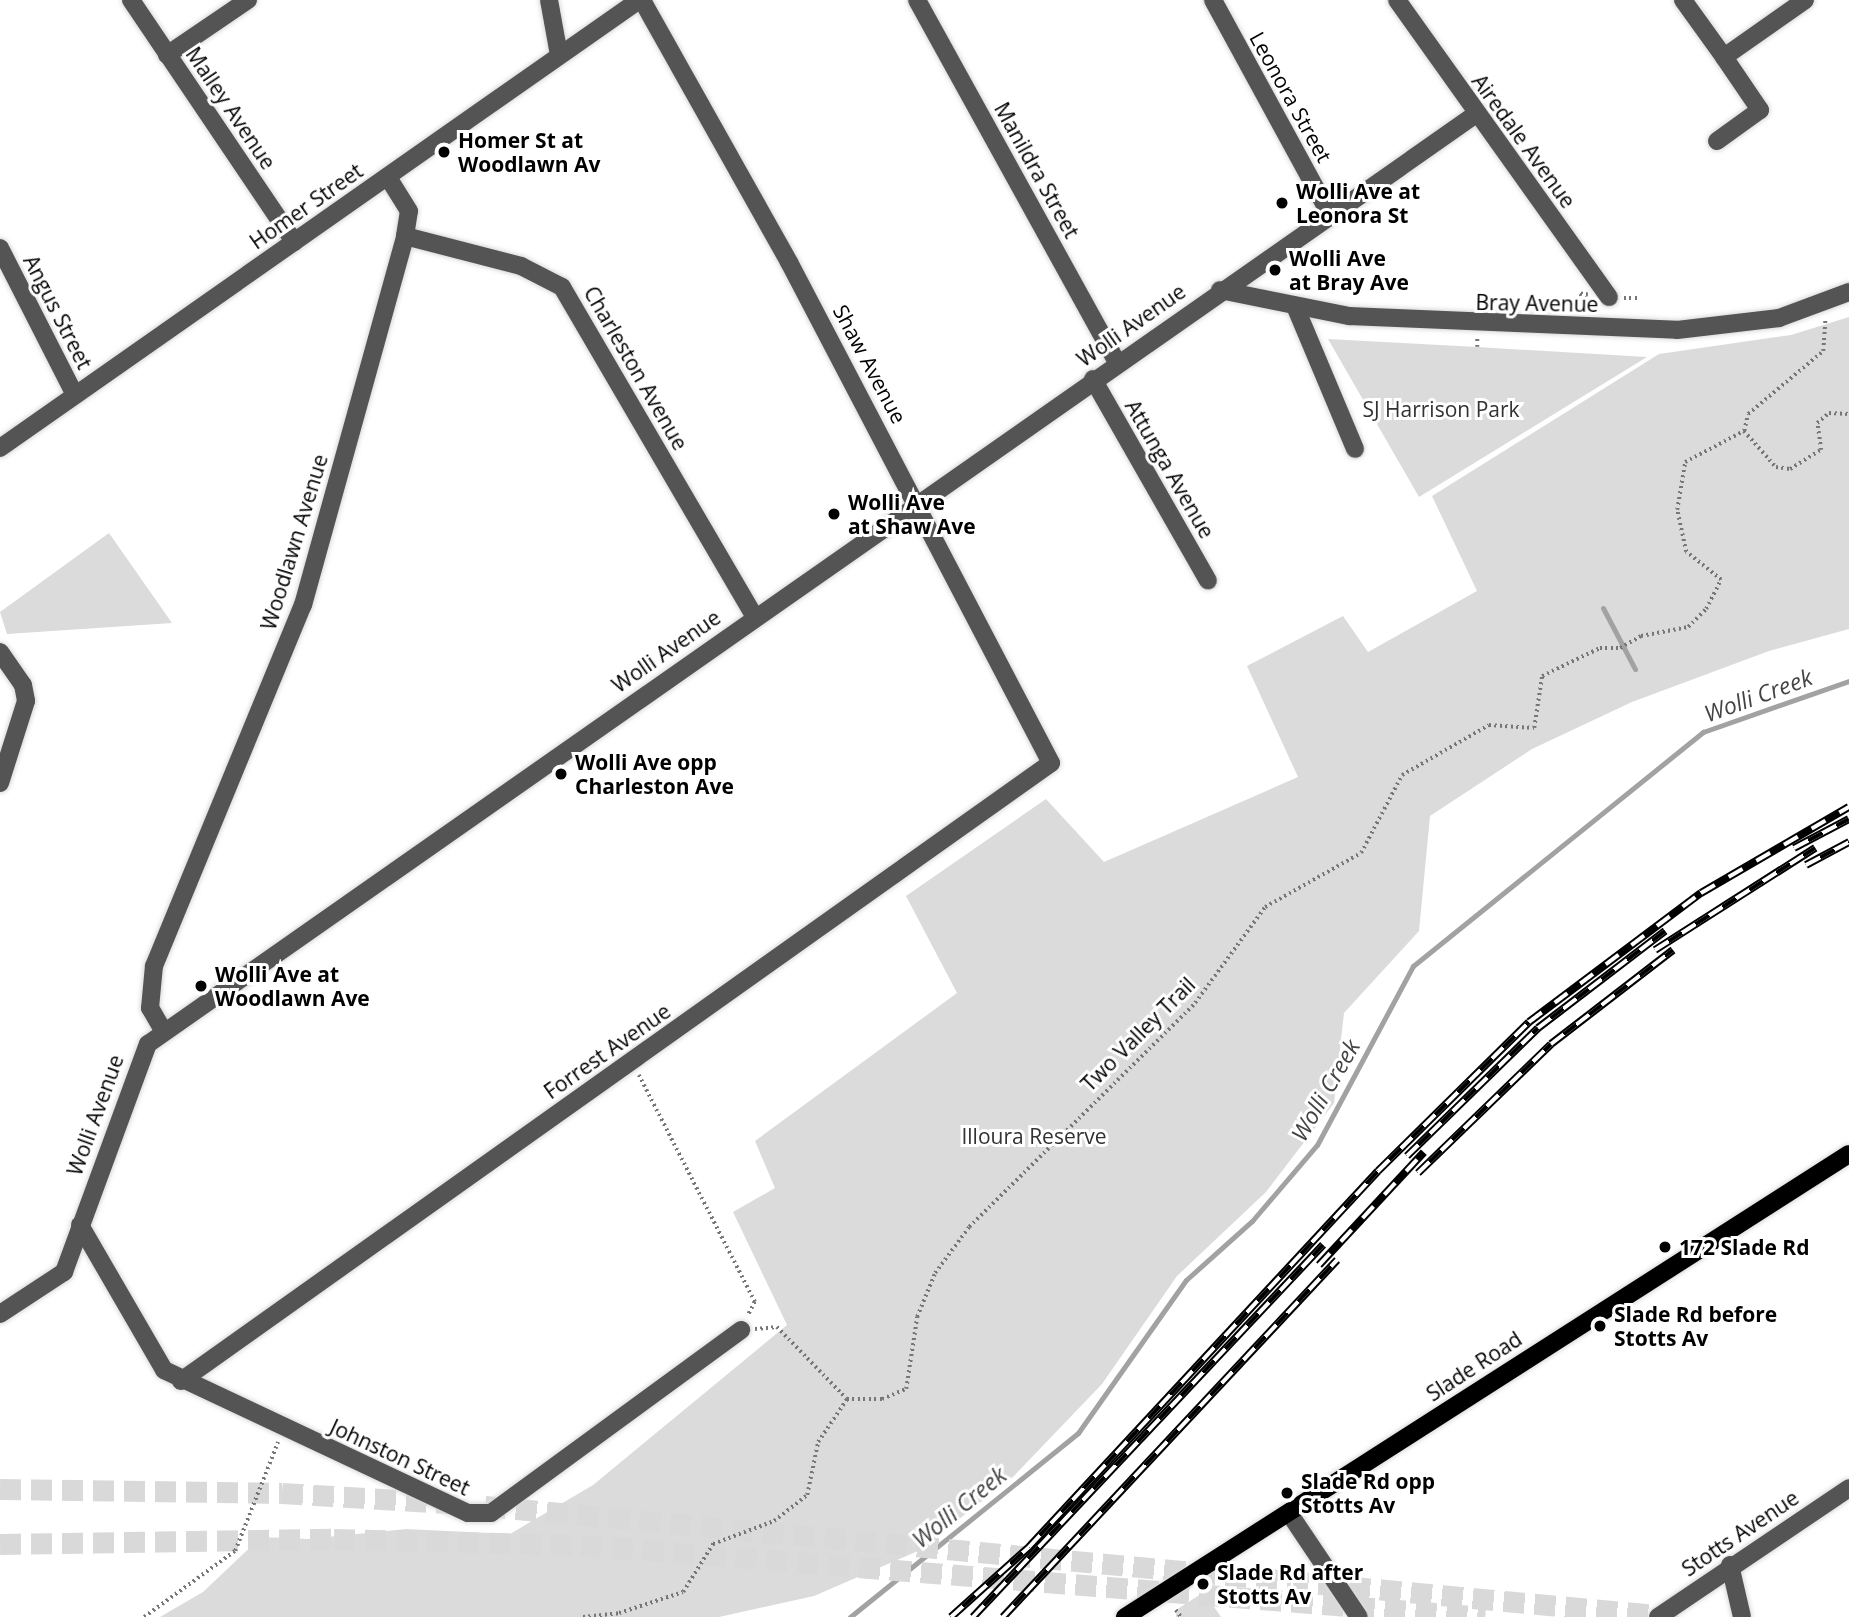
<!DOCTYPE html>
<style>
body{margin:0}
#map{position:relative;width:1849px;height:1617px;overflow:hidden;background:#fff;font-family:"Open Sans",sans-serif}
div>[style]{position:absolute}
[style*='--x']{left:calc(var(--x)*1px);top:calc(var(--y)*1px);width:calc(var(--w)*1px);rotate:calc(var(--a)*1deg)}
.green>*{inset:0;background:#dbdbdb}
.stream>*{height:5px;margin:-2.5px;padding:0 2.5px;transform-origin:2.5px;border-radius:2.5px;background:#a2a2a2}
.highway-tunnel>*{height:21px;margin-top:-10.5px;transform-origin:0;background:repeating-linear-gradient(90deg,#d9d9d9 0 21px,transparent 0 31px)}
.path>*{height:3.5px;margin-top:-1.75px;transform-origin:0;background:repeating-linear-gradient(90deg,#767676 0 2px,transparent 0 5.5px)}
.roads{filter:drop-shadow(0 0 2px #dbdbdb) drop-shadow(0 0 2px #dbdbdb)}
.minor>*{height:18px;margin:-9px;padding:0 9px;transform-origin:9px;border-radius:9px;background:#545454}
.major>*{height:18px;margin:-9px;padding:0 9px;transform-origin:9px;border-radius:9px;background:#000}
.rail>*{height:8px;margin-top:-4px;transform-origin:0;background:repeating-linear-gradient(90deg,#fff 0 16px,#000 0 32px);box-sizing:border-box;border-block:2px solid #000}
.dots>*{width:19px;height:19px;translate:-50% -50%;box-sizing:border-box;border:4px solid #fff;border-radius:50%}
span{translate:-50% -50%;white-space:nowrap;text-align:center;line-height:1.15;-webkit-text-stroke:6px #fff;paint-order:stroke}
.street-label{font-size:21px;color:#000}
.poi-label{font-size:21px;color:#000;font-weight:700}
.left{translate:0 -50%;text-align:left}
.park-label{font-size:21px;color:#323232}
.water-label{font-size:23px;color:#434343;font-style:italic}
</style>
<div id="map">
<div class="green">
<div style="clip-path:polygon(1849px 317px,1849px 629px,1769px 651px,1632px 702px,1532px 749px,1430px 816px,1419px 931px,1344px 1013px,1334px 1103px,1266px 1192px,1177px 1276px,1102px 1384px,1013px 1477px,918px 1551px,814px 1596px,719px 1617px,160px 1617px,203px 1592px,261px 1537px,308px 1539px,406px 1529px,510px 1534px,593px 1485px,787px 1325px,733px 1212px,775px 1188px,755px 1141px,957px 993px,906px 896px,1046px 799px,1104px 862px,1298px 777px,1247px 666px,1343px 616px,1368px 652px,1477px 591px,1432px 496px,1659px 354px,1791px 335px)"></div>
<div style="clip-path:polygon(1328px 339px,1477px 347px,1647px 357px,1419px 497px)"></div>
<div style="clip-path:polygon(109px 533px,172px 623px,7px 634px,0 612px)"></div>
<div style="clip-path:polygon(1204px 1592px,1221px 1617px,1176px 1617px,1176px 1610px)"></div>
</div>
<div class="stream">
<div style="--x:1603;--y:608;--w:69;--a:62.3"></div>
<div style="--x:850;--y:1617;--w:293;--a:-38.9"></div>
<div style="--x:1078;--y:1433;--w:187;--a:-54.8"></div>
<div style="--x:1186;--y:1280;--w:89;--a:-41.8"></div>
<div style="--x:1252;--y:1221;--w:100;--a:-49.5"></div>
<div style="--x:1317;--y:1145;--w:203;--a:-61.8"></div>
<div style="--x:1413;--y:966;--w:373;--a:-38.9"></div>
<div style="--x:1703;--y:732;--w:155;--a:-19.3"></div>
</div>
<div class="highway-tunnel">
<div style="--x:0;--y:1489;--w:282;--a:0.8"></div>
<div style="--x:282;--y:1493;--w:167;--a:3.4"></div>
<div style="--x:485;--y:1506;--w:1198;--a:5.32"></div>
<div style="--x:0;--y:1544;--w:334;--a:-0.9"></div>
<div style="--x:334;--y:1539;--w:247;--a:1.4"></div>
<div style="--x:581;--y:1545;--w:907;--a:4.55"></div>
</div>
<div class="path">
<div style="--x:1588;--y:295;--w:8;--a:-173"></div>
<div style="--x:1580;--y:294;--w:11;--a:38"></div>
<div style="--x:1624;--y:298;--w:13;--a:0"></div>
<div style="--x:1477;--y:347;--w:9;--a:-90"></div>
<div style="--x:1744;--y:431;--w:17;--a:-77"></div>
<div style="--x:1748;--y:414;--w:98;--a:-40"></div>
<div style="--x:1823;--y:351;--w:32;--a:-86"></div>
<div style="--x:639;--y:1075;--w:255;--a:62.9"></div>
<div style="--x:755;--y:1302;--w:16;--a:117"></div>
<div style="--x:755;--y:1329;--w:22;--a:-5"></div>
<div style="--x:777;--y:1327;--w:100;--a:45.8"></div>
<div style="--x:847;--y:1399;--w:35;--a:0"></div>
<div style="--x:882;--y:1399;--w:26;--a:-23"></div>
<div style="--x:906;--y:1389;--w:73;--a:-81.3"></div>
<div style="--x:917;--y:1317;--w:48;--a:-67.8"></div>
<div style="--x:935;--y:1273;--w:57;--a:-53.5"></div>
<div style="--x:969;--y:1227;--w:318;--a:-44.7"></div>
<div style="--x:1195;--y:1003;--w:119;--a:-53.9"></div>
<div style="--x:1265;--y:907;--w:110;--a:-29.4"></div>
<div style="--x:1361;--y:853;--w:88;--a:-62.3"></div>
<div style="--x:1402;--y:775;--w:100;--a:-29.9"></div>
<div style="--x:1489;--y:725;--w:45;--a:3.8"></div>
<div style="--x:1534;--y:728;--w:53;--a:-81.3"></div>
<div style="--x:1542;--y:676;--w:64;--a:-25.8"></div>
<div style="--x:1600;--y:648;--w:20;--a:0"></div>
<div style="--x:1620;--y:648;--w:24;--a:-30"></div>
<div style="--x:1641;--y:636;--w:48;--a:-10.8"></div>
<div style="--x:1688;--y:627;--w:25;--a:-45"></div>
<div style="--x:1706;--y:609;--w:33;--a:-63"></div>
<div style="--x:1721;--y:580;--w:45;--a:-141.3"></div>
<div style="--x:1686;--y:552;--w:43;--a:-102.1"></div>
<div style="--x:1677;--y:510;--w:49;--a:-80.5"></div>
<div style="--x:1685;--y:462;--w:67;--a:-27.7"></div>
<div style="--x:1744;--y:431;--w:48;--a:48.4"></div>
<div style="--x:1776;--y:467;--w:14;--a:8"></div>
<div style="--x:1790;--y:469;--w:36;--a:-32"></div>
<div style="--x:1821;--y:450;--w:27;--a:-98"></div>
<div style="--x:1817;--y:423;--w:16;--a:-40"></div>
<div style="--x:1829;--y:413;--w:20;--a:3"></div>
<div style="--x:1176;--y:1610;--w:9;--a:54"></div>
<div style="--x:144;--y:1617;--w:112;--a:-36"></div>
<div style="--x:235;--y:1551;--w:117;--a:-68.5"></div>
<div style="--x:583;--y:1617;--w:36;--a:-6"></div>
<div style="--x:619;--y:1613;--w:67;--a:-18.2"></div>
<div style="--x:683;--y:1592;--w:57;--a:-58"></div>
<div style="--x:713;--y:1544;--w:65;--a:-20.7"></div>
<div style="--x:774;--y:1521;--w:42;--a:-38.2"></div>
<div style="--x:807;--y:1495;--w:54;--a:-78.3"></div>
<div style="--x:818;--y:1442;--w:52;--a:-56"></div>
</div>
<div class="roads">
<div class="minor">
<div style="--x:131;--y:0;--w:292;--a:56"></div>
<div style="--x:549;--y:0;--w:56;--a:79.7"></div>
<div style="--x:917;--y:0;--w:414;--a:61.1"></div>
<div style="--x:1213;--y:0;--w:245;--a:61.4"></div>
<div style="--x:1397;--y:0;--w:365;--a:54.5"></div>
<div style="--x:1683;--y:0;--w:70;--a:54.3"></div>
<div style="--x:1724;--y:57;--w:99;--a:-35.1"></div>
<div style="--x:167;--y:55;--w:98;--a:-34.2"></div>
<div style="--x:1717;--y:141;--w:53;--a:-35.8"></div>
<div style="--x:1760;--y:110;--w:64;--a:-124.2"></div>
<div style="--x:405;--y:236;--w:120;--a:14.5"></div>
<div style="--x:521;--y:266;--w:46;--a:27.1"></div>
<div style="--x:562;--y:287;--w:381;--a:59.7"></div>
<div style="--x:0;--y:248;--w:165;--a:63"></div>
<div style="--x:1220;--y:290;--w:132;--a:11.4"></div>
<div style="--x:1349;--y:316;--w:328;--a:2.4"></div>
<div style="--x:1677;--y:330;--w:103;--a:-6.7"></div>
<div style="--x:1779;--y:318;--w:75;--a:-20.4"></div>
<div style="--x:1295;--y:306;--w:155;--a:67.2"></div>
<div style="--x:1093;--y:379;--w:232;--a:60.3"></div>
<div style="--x:0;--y:448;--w:780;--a:-35.03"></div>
<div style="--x:0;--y:652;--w:40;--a:55.1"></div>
<div style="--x:23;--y:685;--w:16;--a:79"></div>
<div style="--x:26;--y:701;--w:86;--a:107.6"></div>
<div style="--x:164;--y:1032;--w:28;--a:-120"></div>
<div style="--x:150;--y:1008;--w:42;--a:-84.6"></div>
<div style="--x:154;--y:966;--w:391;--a:-67.6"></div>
<div style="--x:303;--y:605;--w:383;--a:-74.5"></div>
<div style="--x:405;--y:236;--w:25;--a:-81"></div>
<div style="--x:409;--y:211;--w:40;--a:-122"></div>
<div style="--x:80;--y:1225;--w:168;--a:59.9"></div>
<div style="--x:164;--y:1370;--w:336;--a:25.2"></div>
<div style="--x:468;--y:1513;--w:23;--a:0"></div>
<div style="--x:491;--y:1513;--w:310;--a:-36.2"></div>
<div style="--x:0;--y:1314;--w:77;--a:-33.3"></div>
<div style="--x:64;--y:1272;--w:243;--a:-69.8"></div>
<div style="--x:148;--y:1044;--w:1621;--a:-35"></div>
<div style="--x:181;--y:1381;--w:1067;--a:-35.39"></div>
<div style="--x:1051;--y:763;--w:565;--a:-117.61"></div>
<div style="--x:789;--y:262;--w:300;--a:-119.3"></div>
<div style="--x:1289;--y:1513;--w:125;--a:56.1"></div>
<div style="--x:1730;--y:1565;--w:53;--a:77"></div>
<div style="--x:1658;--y:1617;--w:230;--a:-34"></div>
</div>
<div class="major">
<div style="--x:1125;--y:1617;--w:859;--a:-32.6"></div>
</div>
</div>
<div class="rail">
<div style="--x:1794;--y:848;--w:62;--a:-27.8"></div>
<div style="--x:1806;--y:865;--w:49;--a:-28.1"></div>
<div style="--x:1655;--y:950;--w:190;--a:-32.5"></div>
<div style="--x:1407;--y:1156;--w:183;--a:-44.3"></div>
<div style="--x:1538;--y:1028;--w:160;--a:-37.4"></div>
<div style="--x:1418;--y:1173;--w:185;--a:-44.1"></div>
<div style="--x:1551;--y:1044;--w:154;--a:-37.6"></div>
<div style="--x:1319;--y:1265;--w:154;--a:-47.1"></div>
<div style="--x:951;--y:1617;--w:105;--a:-41.9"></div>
<div style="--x:1029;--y:1547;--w:513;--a:-47.13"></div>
<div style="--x:1378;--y:1171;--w:212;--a:-44.6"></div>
<div style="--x:1529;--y:1022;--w:215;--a:-36.9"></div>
<div style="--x:1701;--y:893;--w:171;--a:-30.2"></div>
<div style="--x:973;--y:1617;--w:511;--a:-46.75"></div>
<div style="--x:1003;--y:1617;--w:489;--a:-46.9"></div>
</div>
<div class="dots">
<div style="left:444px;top:152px;background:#000"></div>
<div style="left:1282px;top:203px;background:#000"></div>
<div style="left:1275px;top:270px;background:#000"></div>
<div style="left:834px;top:514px;background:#000"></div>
<div style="left:561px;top:774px;background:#000"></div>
<div style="left:201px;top:986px;background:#000"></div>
<div style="left:1665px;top:1247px;background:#000"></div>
<div style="left:1600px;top:1326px;background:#000"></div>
<div style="left:1287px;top:1493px;background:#000"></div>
<div style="left:1203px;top:1584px;background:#000"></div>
</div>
<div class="street-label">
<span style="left:1291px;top:97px;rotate:61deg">Leonora Street</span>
<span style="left:231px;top:108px;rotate:56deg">Malley Avenue</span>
<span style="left:1524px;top:141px;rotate:54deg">Airedale Avenue</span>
<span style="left:1037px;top:170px;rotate:61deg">Manildra Street</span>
<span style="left:306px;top:206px;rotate:-35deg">Homer Street</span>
<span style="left:1537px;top:303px;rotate:1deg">Bray Avenue</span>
<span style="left:58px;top:312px;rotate:63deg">Angus Street</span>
<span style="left:1131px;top:325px;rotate:-35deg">Wolli Avenue</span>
<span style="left:870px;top:364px;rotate:62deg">Shaw Avenue</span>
<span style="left:636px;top:368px;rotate:60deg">Charleston Avenue</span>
<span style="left:1170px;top:469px;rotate:60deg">Attunga Avenue</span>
<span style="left:294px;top:542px;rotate:-73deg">Woodlawn Avenue</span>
<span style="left:666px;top:651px;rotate:-35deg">Wolli Avenue</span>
<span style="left:1138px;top:1034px;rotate:-45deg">Two Valley Trail</span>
<span style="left:607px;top:1051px;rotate:-35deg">Forrest Avenue</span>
<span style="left:95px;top:1115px;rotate:-70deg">Wolli Avenue</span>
<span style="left:1474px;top:1366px;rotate:-33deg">Slade Road</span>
<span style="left:400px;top:1457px;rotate:25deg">Johnston Street</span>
<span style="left:1740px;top:1533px;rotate:-34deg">Stotts Avenue</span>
</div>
<div class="poi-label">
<span class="left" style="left:458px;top:152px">Homer St at<br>Woodlawn Av</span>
<span class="left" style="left:1296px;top:203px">Wolli Ave at<br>Leonora St</span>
<span class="left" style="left:1289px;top:270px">Wolli Ave<br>at Bray Ave</span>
<span class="left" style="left:848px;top:514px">Wolli Ave<br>at Shaw Ave</span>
<span class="left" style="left:575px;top:774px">Wolli Ave opp<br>Charleston Ave</span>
<span class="left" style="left:215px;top:986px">Wolli Ave at<br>Woodlawn Ave</span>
<span class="left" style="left:1679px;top:1247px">172 Slade Rd</span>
<span class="left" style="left:1614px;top:1326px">Slade Rd before<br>Stotts Av</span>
<span class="left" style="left:1301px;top:1493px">Slade Rd opp<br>Stotts Av</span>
<span class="left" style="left:1217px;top:1584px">Slade Rd after<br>Stotts Av</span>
</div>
<div class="park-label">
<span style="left:1441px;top:409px">SJ Harrison Park</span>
<span style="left:1034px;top:1136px">Illoura Reserve</span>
</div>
<div class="water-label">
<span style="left:1758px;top:695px;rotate:-20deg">Wolli Creek</span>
<span style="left:1325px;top:1090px;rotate:-60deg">Wolli Creek</span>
<span style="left:959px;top:1507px;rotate:-39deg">Wolli Creek</span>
</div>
</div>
